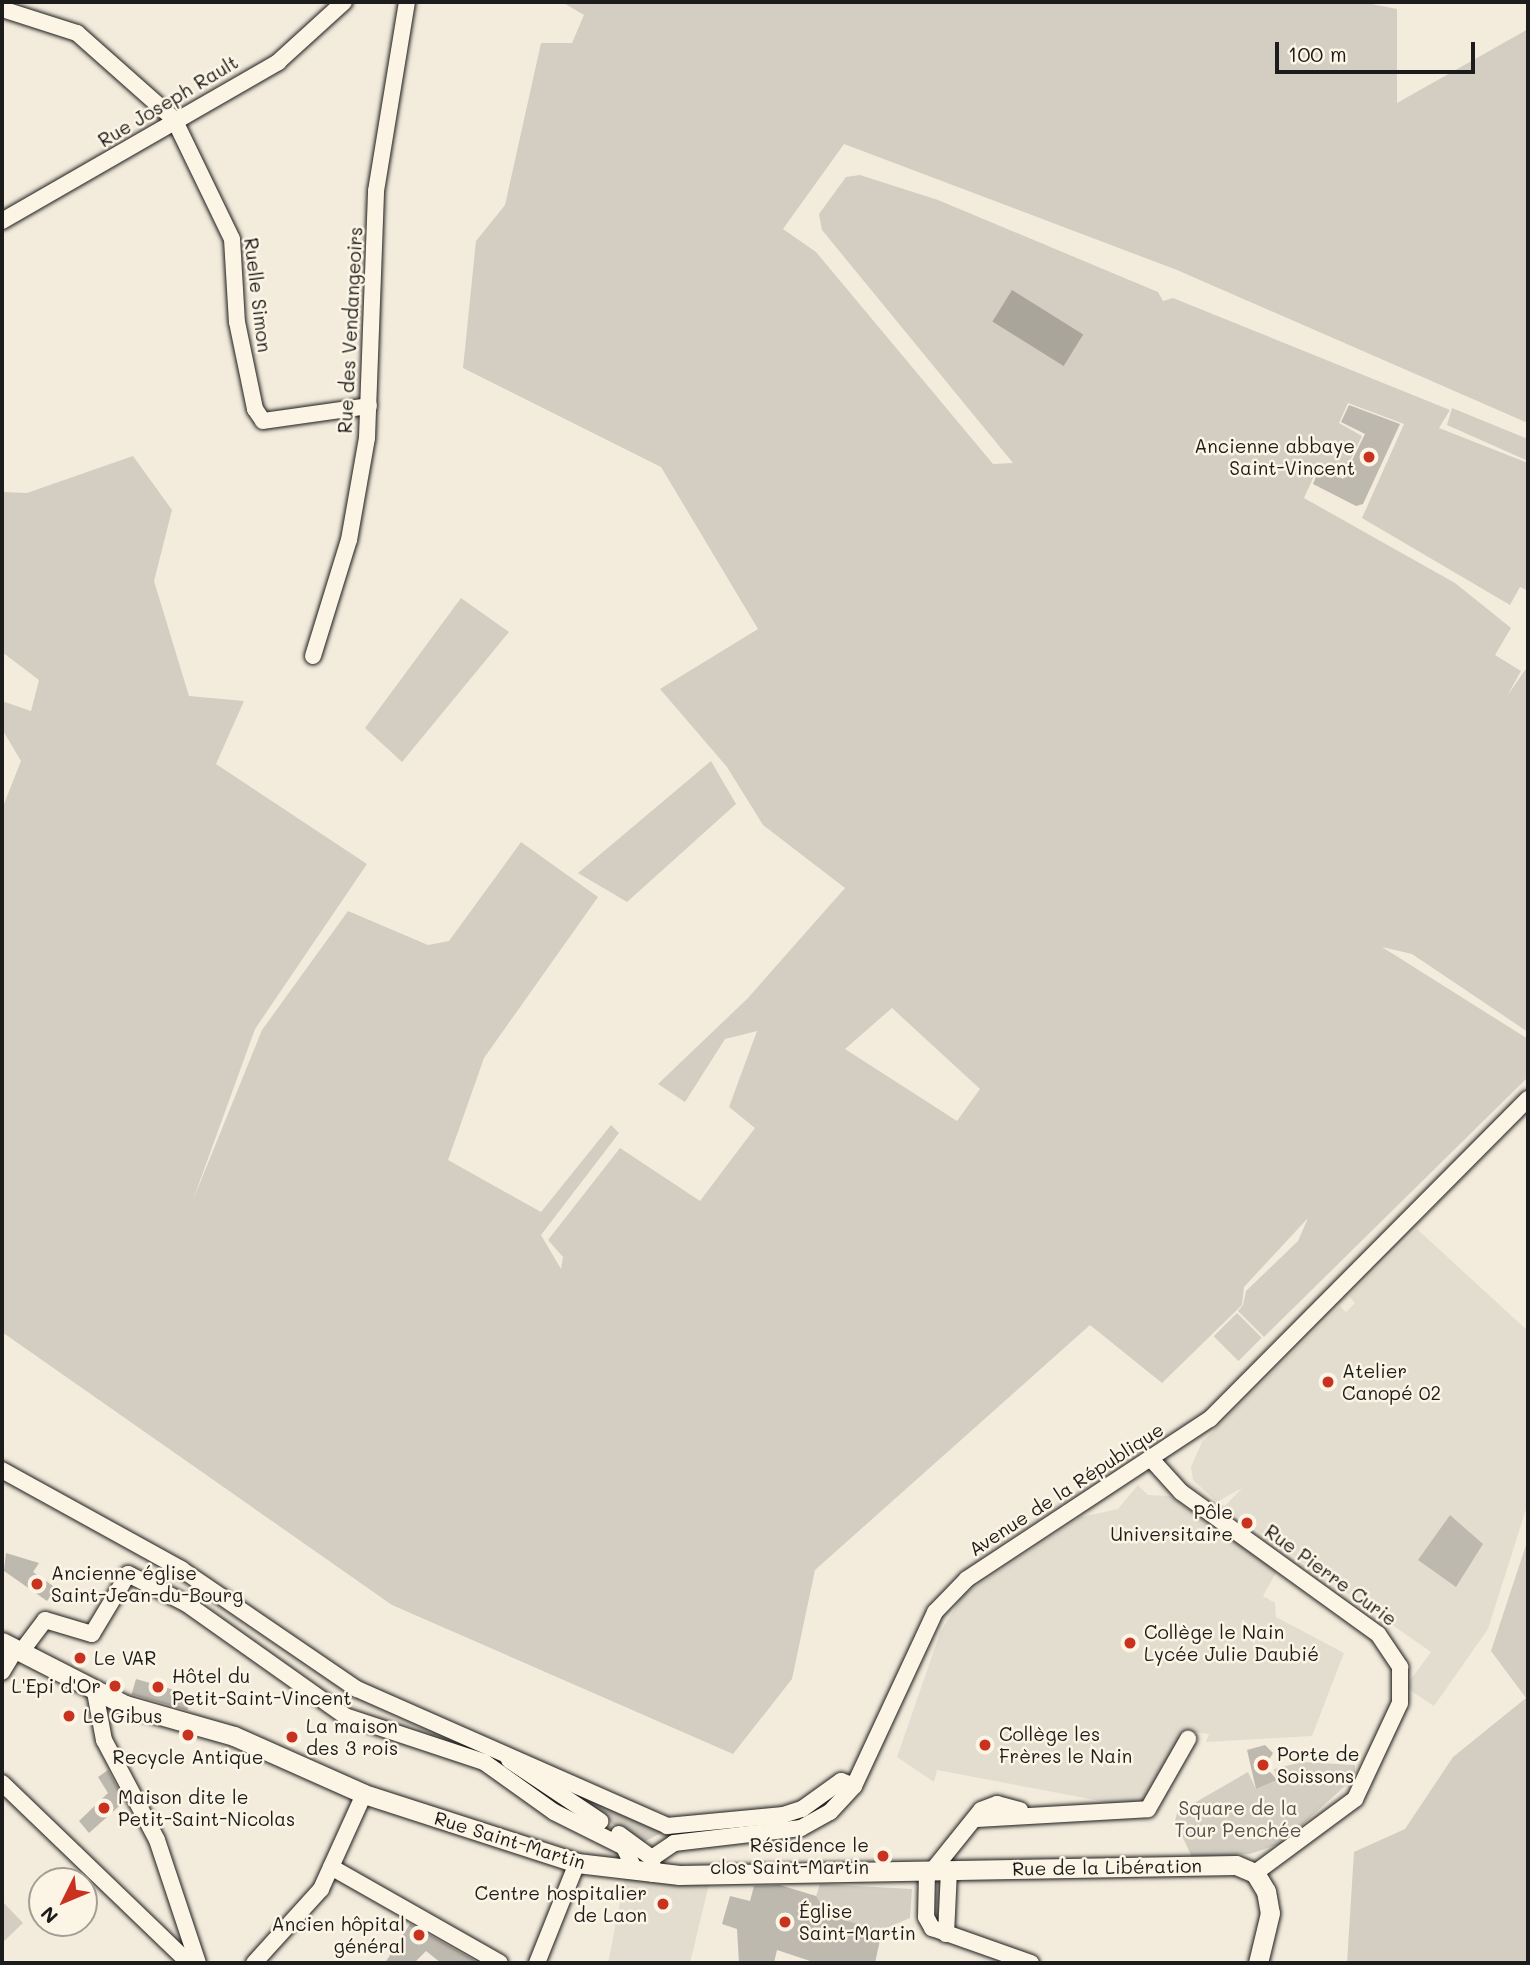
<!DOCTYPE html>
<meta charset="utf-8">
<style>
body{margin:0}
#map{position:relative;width:1530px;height:1965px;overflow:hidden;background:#f3ecdd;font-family:Mali,sans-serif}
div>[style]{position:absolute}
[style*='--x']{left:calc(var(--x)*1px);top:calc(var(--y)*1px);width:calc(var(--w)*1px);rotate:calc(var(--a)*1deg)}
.built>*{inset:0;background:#e3ddcf}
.green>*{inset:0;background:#d3cec1;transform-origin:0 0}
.water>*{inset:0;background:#aaa59b;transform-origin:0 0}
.building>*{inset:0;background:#beb9ae;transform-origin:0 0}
.roads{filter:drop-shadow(0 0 2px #1c1c1c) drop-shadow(0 0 2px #1c1c1c)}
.minor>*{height:16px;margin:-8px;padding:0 8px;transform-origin:8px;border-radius:8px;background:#fcf5e5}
.major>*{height:19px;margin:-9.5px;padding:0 9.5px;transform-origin:9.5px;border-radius:9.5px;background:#fcf5e5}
.dots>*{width:19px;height:19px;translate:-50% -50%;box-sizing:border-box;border:4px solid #fcf5e5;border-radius:50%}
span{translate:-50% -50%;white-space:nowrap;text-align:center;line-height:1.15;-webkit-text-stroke:5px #fcf5e5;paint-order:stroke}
.street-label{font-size:19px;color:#1c1c1c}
.poi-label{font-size:19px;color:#1c1c1c}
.right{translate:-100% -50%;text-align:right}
.left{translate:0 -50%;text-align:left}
.park-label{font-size:19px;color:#53514e}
.frame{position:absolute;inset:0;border:4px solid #1c1c1c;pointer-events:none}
.north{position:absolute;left:28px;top:1867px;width:70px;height:70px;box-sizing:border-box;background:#fcf5e5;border:2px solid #a29e95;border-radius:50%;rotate:227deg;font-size:19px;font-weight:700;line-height:28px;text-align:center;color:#1c1c1c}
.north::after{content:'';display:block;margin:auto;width:24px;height:32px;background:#c8321e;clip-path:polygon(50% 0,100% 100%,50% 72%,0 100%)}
.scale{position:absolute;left:1275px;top:42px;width:200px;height:32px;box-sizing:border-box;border:4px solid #1c1c1c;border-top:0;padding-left:9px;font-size:21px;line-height:24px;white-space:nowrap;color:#1c1c1c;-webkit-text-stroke:5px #fcf5e5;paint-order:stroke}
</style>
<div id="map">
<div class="built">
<div style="clip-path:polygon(1417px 1229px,1528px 1331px,1528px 1503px,1488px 1629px,1434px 1706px,1405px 1687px,1431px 1652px,1224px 1507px,1242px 1488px,1217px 1502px,1193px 1480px,1191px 1467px,1202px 1442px,1340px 1306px,1346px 1312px,1355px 1303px,1349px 1296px)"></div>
<div style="clip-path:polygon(1138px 1485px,1148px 1495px,1170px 1496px,1277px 1571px,1263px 1596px,1275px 1603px,1276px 1617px,1344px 1653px,1312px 1736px,1206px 1742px,1209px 1734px,1188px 1731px,1145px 1802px,1132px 1807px,937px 1770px,934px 1782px,897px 1757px,940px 1633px,963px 1595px,1081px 1517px,1118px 1509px)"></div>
<div style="clip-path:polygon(625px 1877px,709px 1884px,690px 1963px,608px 1963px)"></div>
</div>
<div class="green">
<div style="clip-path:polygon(evenodd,562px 2px,1362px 2px,1397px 9px,1397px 103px,1528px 29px,1528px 423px,1177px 270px,844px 144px,783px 229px,816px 252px,993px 464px,1013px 463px,822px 230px,819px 214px,846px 177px,860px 175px,938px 200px,1158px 292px,1163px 301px,1173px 298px,1450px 410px,1439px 428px,1528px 463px,1528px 591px,1520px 587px,1510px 605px,1362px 518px,1404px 424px,1348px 403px,1339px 423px,1362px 436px,1342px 477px,1319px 465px,1304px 498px,1455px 583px,1511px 628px,1495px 655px,1521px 671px,1507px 696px,1528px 666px,1528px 1032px,1412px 954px,1382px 947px,1528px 1039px,1528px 1077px,1264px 1337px,1238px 1311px,1243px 1305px,1246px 1291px,1298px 1241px,1308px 1218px,1244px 1287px,1242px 1305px,1162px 1383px,1090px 1325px,815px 1570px,792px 1679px,733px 1754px,392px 1605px,2px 1332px,2px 809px,21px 761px,2px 729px,2px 701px,31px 711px,39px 680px,2px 652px,2px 492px,27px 493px,133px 456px,172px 510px,154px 581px,189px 696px,244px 701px,216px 764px,367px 864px,255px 1029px,193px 1200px,262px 1030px,348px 911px,428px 945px,449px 941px,521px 842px,598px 897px,484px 1058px,448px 1160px,541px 1212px,611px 1125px,619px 1133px,541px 1235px,561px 1269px,563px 1257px,548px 1240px,620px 1148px,700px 1201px,755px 1128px,729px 1107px,757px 1031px,725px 1039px,685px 1102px,658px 1084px,748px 998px,845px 888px,763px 825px,727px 767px,660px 689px,758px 629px,661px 467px,463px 368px,476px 241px,505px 205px,541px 43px,572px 43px,584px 15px,562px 2px,1012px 291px,1064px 365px,993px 321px,1012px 291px,562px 2px,892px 1008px,980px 1089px,957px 1121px,845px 1049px,892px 1008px)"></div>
<div style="clip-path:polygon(1452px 408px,1528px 439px,1528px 461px,1447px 425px)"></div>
<div style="clip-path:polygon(461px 598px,509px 632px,402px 762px,365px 728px)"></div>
<div style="clip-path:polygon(711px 761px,736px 804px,627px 902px,578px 873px)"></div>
<div style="left:1237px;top:1313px;width:35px;height:33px;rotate:45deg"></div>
<div style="clip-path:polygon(1528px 1539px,1528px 1963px,1347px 1963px,1354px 1852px,1405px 1829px,1453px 1757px,1526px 1698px,1491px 1651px)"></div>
<div style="clip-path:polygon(1302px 1762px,1355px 1765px,1355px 1777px,1282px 1843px,1250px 1854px,1192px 1857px,1175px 1821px,1177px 1813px,1248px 1772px,1256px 1789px,1277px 1780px,1274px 1769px)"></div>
<div style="clip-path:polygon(530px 1770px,663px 1832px,642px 1843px)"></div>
<div style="clip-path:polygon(820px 1884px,912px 1889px,910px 1918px,879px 1931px,825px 1915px,827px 1906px,814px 1903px)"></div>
<div style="clip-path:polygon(2px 1901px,23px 1923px,2px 1943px)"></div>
</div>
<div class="water">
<div style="left:1012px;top:290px;width:84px;height:37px;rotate:32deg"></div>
</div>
<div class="building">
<div style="clip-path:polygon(1349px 405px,1400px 424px,1363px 504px,1356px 506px,1313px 484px,1320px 467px,1343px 479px,1365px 434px,1341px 422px)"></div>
<div style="clip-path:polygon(1450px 1515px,1483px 1544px,1456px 1587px,1418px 1560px)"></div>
<div style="clip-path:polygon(6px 1553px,39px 1563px,33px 1572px,56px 1588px,47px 1601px,4px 1571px)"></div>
<div style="left:136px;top:1679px;width:58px;height:16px;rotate:16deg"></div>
<div style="clip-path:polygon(1265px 1745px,1273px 1753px,1265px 1766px,1277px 1780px,1256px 1789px,1247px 1750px)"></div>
<div style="clip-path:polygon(108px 1770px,125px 1801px,89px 1833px,79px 1821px,108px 1793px,98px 1777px)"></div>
<div style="clip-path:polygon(780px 1885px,816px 1896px,827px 1915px,882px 1931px,875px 1963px,816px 1963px,777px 1950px,774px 1963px,739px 1963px,737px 1929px,722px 1924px,730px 1896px,750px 1901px,754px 1886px)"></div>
<div style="clip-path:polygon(410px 1924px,479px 1963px,441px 1963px,426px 1951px,414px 1963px,385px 1963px)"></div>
</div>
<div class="roads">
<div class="minor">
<div style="--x:2;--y:9;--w:79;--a:17.7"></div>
<div style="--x:77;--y:33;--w:130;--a:41.6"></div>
<div style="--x:174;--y:119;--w:133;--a:64.2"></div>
<div style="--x:232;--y:239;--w:83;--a:86.6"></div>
<div style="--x:237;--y:322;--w:89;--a:78.3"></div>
<div style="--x:255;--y:409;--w:14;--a:56"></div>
<div style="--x:263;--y:421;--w:107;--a:-8.1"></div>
<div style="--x:2;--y:221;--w:319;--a:-29.9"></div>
<div style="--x:278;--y:62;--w:89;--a:-42.3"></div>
<div style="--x:313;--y:656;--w:121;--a:-72.8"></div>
<div style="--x:349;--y:540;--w:104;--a:-80"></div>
<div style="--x:367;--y:438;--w:247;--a:-87.9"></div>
<div style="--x:376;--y:191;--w:192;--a:-80.7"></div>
<div style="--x:1152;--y:1460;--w:43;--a:47.8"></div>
<div style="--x:1181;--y:1492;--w:243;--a:35.8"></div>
<div style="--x:1378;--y:1634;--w:40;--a:56"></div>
<div style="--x:1400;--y:1667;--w:36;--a:90"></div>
<div style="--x:1400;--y:1703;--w:106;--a:115.1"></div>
<div style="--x:1355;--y:1799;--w:124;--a:143.5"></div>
<div style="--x:2;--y:1470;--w:205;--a:28.9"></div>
<div style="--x:181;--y:1569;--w:213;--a:34.3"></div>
<div style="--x:357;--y:1689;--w:339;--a:23.8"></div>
<div style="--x:667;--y:1826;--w:117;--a:-5.4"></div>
<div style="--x:783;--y:1815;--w:20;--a:-18"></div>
<div style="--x:802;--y:1809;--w:48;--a:-35.7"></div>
<div style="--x:841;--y:1781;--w:14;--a:21"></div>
<div style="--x:21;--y:1652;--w:40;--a:-53"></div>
<div style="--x:45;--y:1620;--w:49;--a:16.6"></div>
<div style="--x:92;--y:1634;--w:70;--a:-59"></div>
<div style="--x:128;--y:1574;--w:66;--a:27"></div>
<div style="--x:187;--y:1604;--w:194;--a:35.3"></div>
<div style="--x:345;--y:1716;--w:146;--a:18.3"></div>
<div style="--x:484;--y:1762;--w:86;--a:35.5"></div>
<div style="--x:554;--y:1812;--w:78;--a:26.6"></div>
<div style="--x:624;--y:1847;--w:26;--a:65"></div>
<div style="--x:2;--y:1672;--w:27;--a:-59"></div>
<div style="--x:95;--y:1692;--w:49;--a:79.4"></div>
<div style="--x:104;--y:1740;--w:113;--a:62.1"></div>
<div style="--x:157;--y:1840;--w:130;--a:71.6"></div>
<div style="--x:509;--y:1760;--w:110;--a:33.8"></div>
<div style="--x:2;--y:1783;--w:260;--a:43.9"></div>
<div style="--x:976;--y:1819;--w:172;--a:-3.3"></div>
<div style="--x:1148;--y:1809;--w:81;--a:-60.3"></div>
<div style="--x:619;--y:1834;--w:41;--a:36"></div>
<div style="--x:331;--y:1867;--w:194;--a:29.6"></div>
<div style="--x:927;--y:1871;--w:46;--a:91.2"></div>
<div style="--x:926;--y:1917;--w:13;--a:61"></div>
<div style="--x:932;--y:1928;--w:105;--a:19.5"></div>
<div style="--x:932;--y:1871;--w:78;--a:-51.2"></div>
<div style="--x:981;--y:1810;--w:17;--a:-21"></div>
<div style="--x:997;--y:1804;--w:24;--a:15"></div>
<div style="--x:653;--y:1874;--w:16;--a:-94"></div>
<div style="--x:652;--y:1858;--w:27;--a:-34"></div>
<div style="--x:674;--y:1843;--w:128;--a:-6.7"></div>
<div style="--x:801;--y:1828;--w:33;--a:-29"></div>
<div style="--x:830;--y:1812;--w:35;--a:-47"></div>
<div style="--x:854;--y:1786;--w:192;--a:-65"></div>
<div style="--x:935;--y:1612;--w:46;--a:-45.9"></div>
<div style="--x:967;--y:1579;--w:291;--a:-33.4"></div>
<div style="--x:1210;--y:1419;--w:451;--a:-45.2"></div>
<div style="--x:946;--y:1934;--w:63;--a:-87.3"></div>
<div style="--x:254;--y:1963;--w:100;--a:-47.8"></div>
<div style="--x:321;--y:1889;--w:104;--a:-65.6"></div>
<div style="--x:537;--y:1963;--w:108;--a:-68.2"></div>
</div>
<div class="major">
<div style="--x:2;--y:1642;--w:138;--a:27.1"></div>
<div style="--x:125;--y:1705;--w:113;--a:15.9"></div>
<div style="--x:234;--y:1736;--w:142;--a:24"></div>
<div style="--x:364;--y:1794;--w:224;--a:17.9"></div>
<div style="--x:577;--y:1863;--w:103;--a:6.7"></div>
<div style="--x:679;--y:1875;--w:557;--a:-1.03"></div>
<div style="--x:1236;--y:1865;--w:21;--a:23"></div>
<div style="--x:1255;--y:1873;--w:21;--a:59"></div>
<div style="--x:1266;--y:1891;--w:22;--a:80"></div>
<div style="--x:1270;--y:1913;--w:51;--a:103.5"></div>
</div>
</div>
<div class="dots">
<div style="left:1369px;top:457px;background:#c8321e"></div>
<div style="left:1328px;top:1382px;background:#c8321e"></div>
<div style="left:1247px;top:1523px;background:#c8321e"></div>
<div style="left:37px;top:1584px;background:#c8321e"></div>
<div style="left:1130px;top:1643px;background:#c8321e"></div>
<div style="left:80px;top:1658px;background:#c8321e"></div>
<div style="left:115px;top:1686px;background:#c8321e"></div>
<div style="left:158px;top:1687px;background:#c8321e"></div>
<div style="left:69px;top:1716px;background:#c8321e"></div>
<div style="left:188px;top:1735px;background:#c8321e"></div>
<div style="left:292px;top:1737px;background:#c8321e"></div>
<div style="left:985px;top:1745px;background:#c8321e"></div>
<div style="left:1263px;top:1765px;background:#c8321e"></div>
<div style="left:104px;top:1808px;background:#c8321e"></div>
<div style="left:883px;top:1856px;background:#c8321e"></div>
<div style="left:663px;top:1904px;background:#c8321e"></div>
<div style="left:785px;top:1922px;background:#c8321e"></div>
<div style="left:419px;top:1935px;background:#c8321e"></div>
</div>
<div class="street-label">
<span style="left:168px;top:101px;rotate:-31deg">Rue Joseph Rault</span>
<span style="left:258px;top:295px;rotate:83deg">Ruelle Simon</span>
<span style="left:350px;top:330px;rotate:-87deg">Rue des Vendangeoirs</span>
<span style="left:1066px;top:1489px;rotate:-33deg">Avenue de la République</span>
<span style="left:1331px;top:1575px;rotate:36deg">Rue Pierre Curie</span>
<span style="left:510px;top:1840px;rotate:17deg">Rue Saint-Martin</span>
<span style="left:1107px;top:1867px;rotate:-1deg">Rue de la Libération</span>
</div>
<div class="poi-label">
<span class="right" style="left:1355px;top:457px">Ancienne abbaye<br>Saint-Vincent</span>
<span class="left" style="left:1342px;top:1382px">Atelier<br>Canopé 02</span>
<span class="right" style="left:1233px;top:1523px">Pôle<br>Universitaire</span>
<span class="left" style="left:51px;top:1584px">Ancienne église<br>Saint-Jean-du-Bourg</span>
<span class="left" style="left:1144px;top:1643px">Collège le Nain<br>Lycée Julie Daubié</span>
<span class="left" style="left:94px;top:1658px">Le VAR</span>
<span class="left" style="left:172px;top:1687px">Hôtel du<br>Petit-Saint-Vincent</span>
<span class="right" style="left:101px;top:1686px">L'Epi d'Or</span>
<span class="left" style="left:83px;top:1716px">Le Gibus</span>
<span class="left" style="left:306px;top:1737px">La maison<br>des 3 rois</span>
<span class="left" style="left:999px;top:1745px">Collège les<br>Frères le Nain</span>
<span class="left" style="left:1277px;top:1765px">Porte de<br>Soissons</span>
<span style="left:188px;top:1757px">Recycle Antique</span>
<span class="left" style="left:118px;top:1808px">Maison dite le<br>Petit-Saint-Nicolas</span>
<span class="right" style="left:869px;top:1856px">Résidence le<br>clos Saint-Martin</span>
<span class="right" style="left:647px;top:1904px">Centre hospitalier<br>de Laon</span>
<span class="left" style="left:799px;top:1922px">Église<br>Saint-Martin</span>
<span class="right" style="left:405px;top:1935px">Ancien hôpital<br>général</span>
</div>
<div class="park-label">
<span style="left:1238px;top:1819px">Square de la<br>Tour Penchée</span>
</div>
<div class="frame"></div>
<div class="north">N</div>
<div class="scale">100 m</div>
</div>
